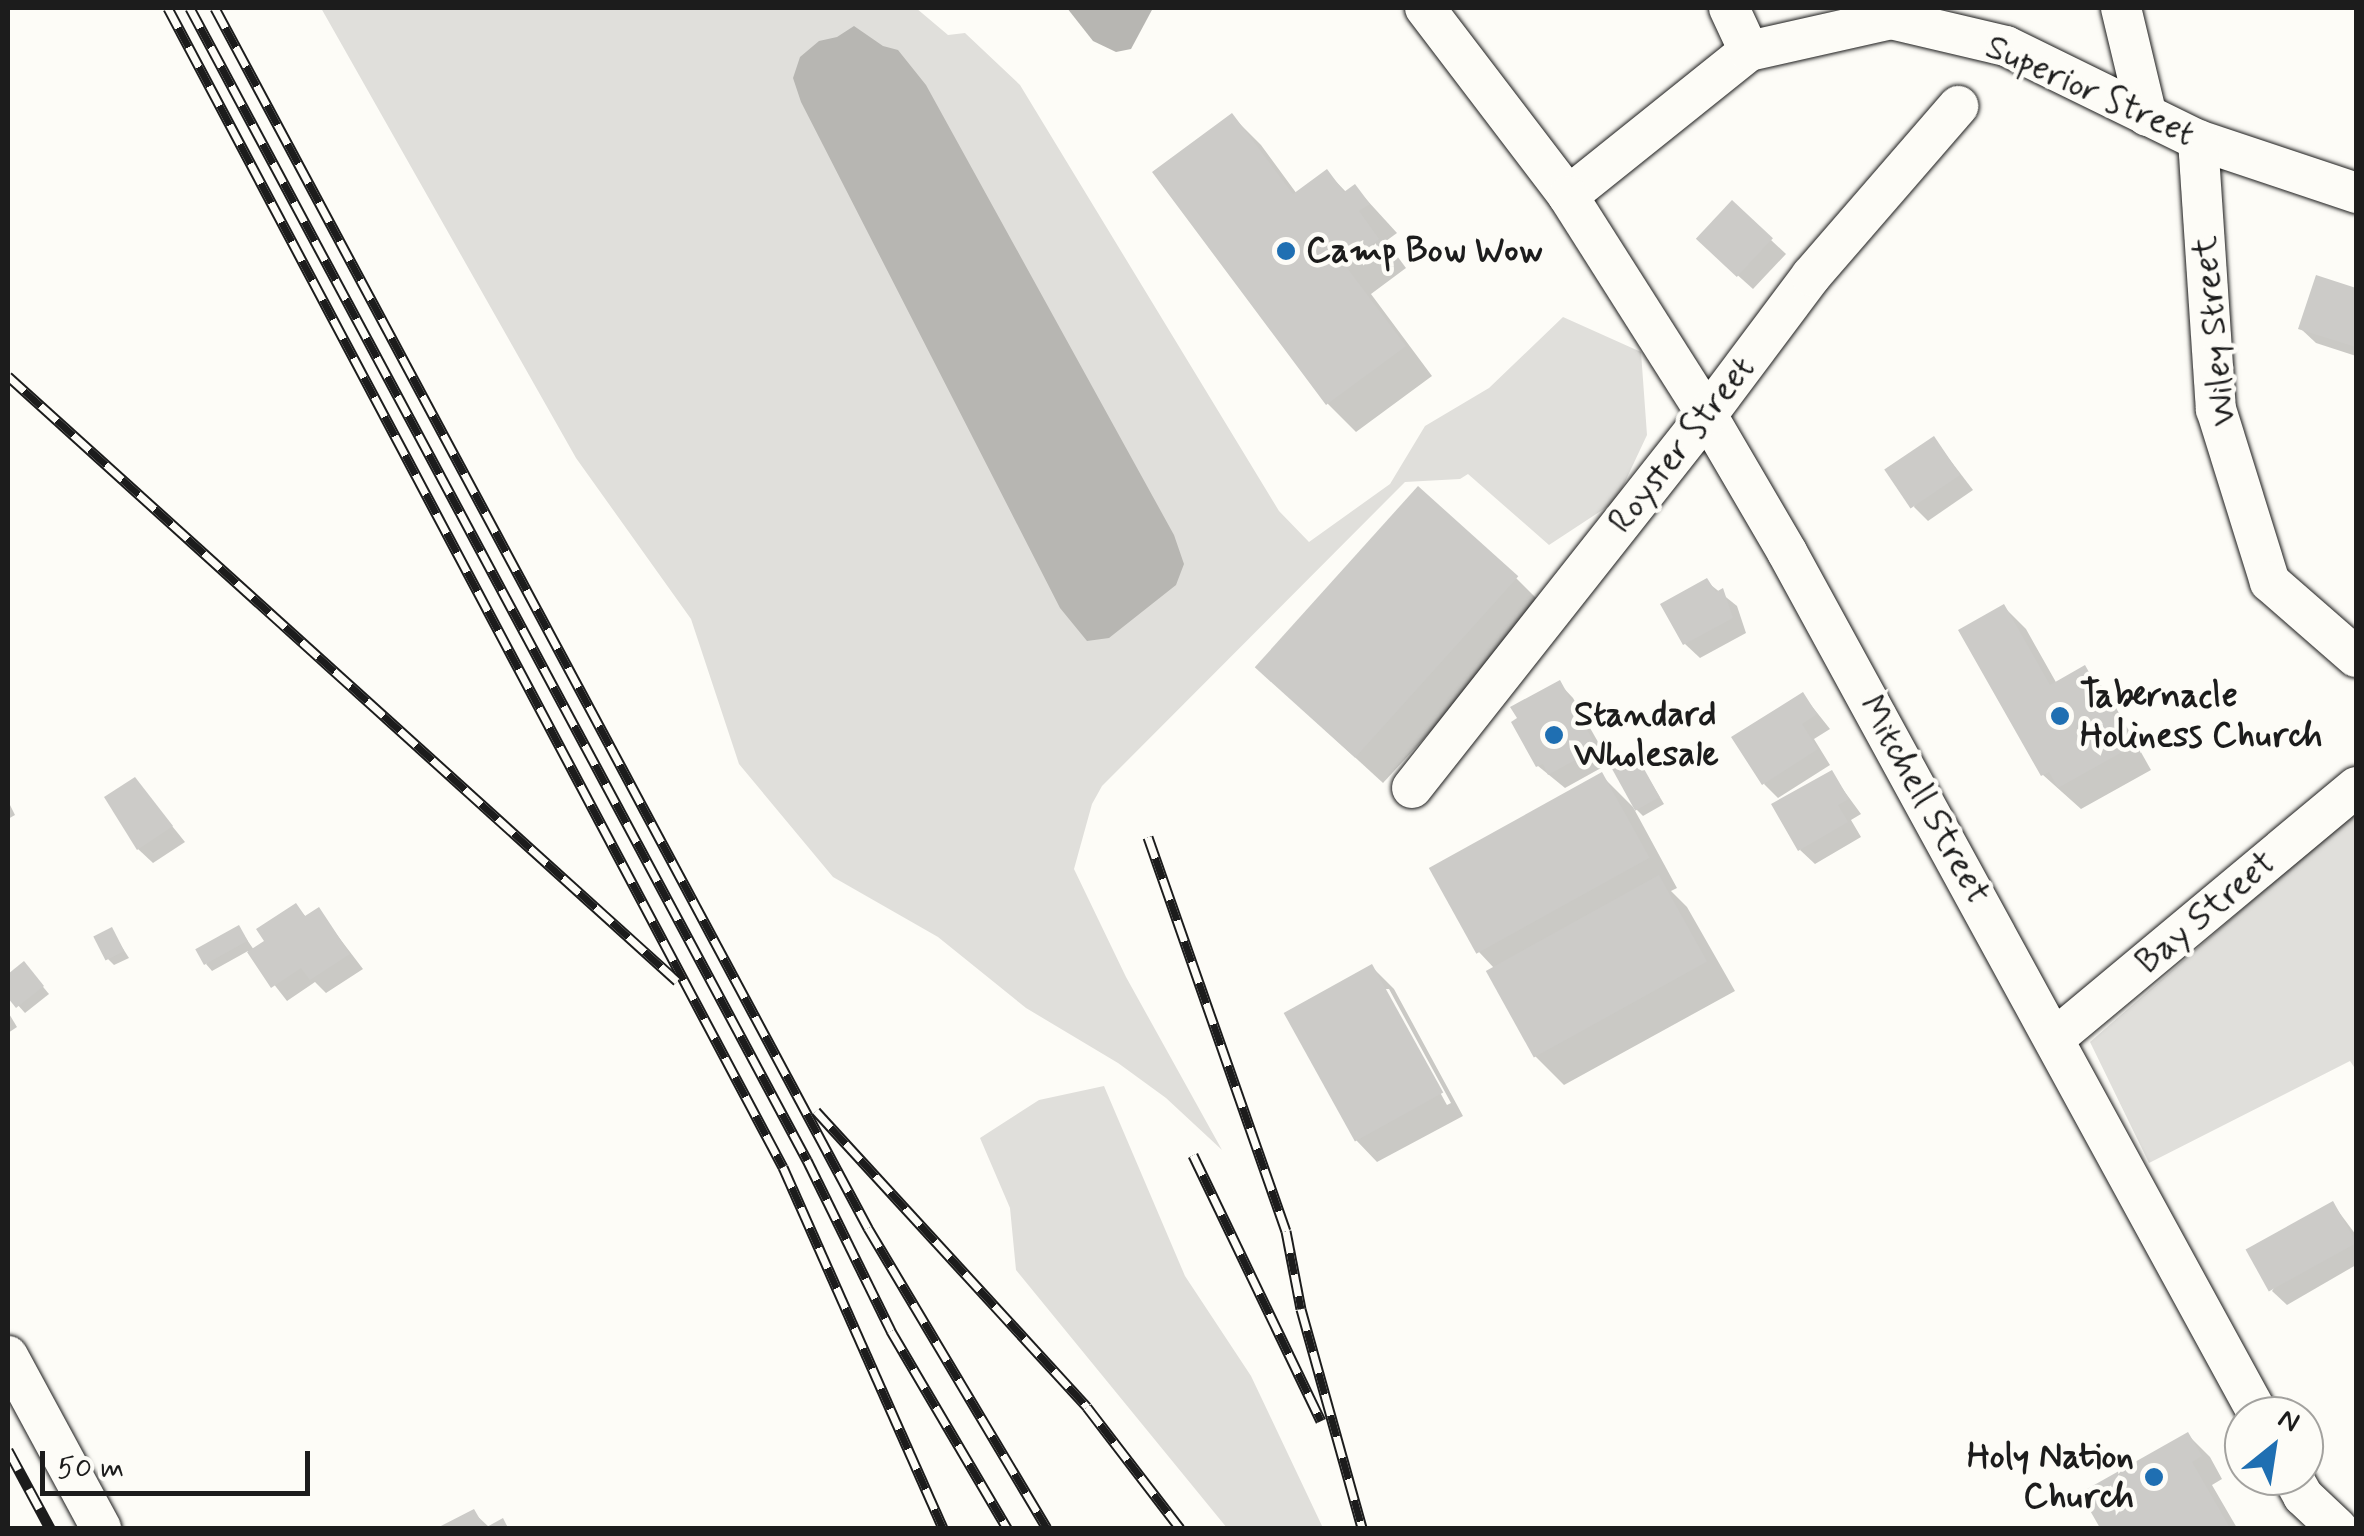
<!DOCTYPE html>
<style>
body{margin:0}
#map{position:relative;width:2364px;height:1536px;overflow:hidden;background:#fdfcf7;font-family:Mynerve,sans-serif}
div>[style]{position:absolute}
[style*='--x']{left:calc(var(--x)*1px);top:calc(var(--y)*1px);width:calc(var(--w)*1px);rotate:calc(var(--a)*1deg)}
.green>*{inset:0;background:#e0dfdb}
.water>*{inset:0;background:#b7b6b2}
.shadow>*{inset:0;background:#0003}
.building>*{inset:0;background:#cccbc8;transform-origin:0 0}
.roads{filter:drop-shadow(0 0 2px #1c1c1c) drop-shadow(0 0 2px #1c1c1c)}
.minor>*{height:40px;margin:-20px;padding:0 20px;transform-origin:20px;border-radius:20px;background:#fdfcf7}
.rail>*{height:11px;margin-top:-5.5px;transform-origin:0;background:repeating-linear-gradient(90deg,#fdfcf7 0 22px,#1c1c1c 0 44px);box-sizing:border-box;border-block:2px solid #1c1c1c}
.dots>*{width:28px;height:28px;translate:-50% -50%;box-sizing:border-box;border:5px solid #fdfcf7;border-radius:50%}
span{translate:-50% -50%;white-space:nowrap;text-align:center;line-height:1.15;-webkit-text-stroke:9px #fdfcf7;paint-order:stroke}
.street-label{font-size:35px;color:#1c1c1c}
.poi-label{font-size:35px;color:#1c1c1c;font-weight:700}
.left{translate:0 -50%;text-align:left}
.right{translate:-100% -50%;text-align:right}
.frame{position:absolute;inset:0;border:10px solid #1c1c1c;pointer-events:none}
.north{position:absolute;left:2224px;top:1396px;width:100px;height:100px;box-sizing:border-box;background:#fdfcf7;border:2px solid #a3a29f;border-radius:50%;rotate:30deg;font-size:28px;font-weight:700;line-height:40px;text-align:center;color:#1c1c1c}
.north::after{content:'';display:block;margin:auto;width:35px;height:45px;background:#1f6fb2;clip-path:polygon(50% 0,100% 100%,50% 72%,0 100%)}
.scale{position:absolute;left:40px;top:1451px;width:270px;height:45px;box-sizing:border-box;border:5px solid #1c1c1c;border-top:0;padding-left:12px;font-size:30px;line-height:35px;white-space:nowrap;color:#1c1c1c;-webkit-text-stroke:8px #fdfcf7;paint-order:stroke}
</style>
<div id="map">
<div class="green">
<div style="clip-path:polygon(321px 8px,916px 8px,948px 35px,965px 33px,1020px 85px,1279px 511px,1309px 542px,1390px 484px,1425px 426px,1489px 388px,1563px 317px,1641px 352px,1647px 435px,1616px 501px,1549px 545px,1468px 474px,1460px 479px,1405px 482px,1102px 786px,1092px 804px,1074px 869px,1126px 977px,1222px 1150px,1166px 1098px,1118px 1063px,1026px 1008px,938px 937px,833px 877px,739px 764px,691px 619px,576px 458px)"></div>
<div style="clip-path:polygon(2356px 810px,2356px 1070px,2350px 1061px,2149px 1163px,2090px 1042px)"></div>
<div style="clip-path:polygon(1104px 1086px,1185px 1276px,1251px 1376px,1323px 1528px,1227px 1528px,1016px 1270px,1010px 1208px,980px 1138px,1039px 1100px)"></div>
</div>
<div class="water">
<div style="clip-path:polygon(1067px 8px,1153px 8px,1131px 49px,1116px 52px,1093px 41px)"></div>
<div style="clip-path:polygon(854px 26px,883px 46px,898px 50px,926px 85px,1174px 535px,1184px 564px,1176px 585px,1109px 638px,1087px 641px,1060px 608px,801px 102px,793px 78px,800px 57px,819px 41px,837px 37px)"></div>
</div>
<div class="shadow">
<div style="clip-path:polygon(1232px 116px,1261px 145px,1297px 194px,1327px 172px,1347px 193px,1355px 187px,1397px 233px,1386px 241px,1406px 268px,1371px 294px,1432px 376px,1356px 432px,1328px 404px)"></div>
<div style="clip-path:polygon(1771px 240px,1786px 254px,1753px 289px,1714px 254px)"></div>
<div style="clip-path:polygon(2317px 278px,2356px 290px,2356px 356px,2316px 343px,2301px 329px)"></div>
<div style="clip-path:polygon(1934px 439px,1973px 490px,1928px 521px,1914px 507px)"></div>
<div style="clip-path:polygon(1516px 578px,1545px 607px,1383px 783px,1286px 694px)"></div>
<div style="clip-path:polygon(1706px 581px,1737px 606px,1746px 633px,1700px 658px,1685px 644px)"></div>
<div style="clip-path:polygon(2004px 607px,2026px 629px,2057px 684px,2084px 669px,2106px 690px,2151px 770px,2081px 809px,2043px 775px)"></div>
<div style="clip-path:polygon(1559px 683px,1573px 698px,1610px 763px,1565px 788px,1538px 766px)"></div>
<div style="clip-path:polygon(1803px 695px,1830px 729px,1814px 739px,1830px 765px,1778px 798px,1764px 784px)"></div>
<div style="clip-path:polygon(1633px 752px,1664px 804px,1643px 816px,1634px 807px)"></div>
<div style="clip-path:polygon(1831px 773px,1861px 814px,1851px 820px,1861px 837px,1815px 864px,1800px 850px)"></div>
<div style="clip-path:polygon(1601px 775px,1633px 807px,1677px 888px,1671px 891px,1687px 907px,1735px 991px,1564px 1085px,1535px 1056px,1494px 968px,1479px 952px)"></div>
<div style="clip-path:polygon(135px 780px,185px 842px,153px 863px,138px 849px)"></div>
<div style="clip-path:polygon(8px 801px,15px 815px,8px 819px)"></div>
<div style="clip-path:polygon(296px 906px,307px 918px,318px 910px,363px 969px,326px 993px,315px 982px,287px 1001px,248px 951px,212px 971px,206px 964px,239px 928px,254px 950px,267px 942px)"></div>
<div style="clip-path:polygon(111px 930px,129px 958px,114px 965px,108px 959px)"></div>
<div style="clip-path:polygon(24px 964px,49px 994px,25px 1013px,8px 994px,8px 977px)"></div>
<div style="clip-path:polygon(evenodd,1372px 967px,1394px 989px,1463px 1116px,1377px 1162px,1356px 1140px,1372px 967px,1383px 989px,1389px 989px,1451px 1103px,1447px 1105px,1383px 989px)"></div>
<div style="clip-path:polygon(8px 1012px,17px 1027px,8px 1033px)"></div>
<div style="clip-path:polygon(2333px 1204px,2356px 1235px,2356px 1265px,2287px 1305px,2272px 1291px)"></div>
<div style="clip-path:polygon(2188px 1435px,2210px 1457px,2222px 1479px,2212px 1485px,2237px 1528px,2103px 1528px,2083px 1494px)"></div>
<div style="clip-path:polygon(473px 1512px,490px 1528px,502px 1521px,509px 1528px,442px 1528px)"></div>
</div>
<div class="building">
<div style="clip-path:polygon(1232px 113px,1293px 194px,1327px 169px,1344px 192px,1355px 184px,1370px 204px,1359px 211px,1379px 239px,1344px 264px,1406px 346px,1326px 405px,1152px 172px)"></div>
<div style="left:1732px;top:200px;width:56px;height:53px;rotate:43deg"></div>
<div style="clip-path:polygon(2316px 275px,2356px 288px,2356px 347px,2298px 329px)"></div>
<div style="left:1934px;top:436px;width:47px;height:60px;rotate:56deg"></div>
<div style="left:1418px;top:486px;width:135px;height:244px;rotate:42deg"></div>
<div style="clip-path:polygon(1707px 578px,1716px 592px,1723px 588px,1733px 618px,1683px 645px,1660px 604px)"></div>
<div style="clip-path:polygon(2004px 604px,2050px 685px,2085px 665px,2131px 747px,2058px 788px,2049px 772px,2041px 776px,1958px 630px)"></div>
<div style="clip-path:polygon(1560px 680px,1597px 748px,1548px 775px,1543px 764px,1536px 767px,1511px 722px,1517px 718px,1510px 707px)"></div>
<div style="clip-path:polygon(1803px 692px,1817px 714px,1802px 724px,1818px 749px,1762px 785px,1731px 737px)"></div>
<div style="left:1633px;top:749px;width:55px;height:28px;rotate:61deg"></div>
<div style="clip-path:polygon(1832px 770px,1849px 799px,1838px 805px,1848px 822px,1798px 851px,1771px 804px)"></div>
<div style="left:1602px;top:772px;width:98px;height:198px;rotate:61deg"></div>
<div style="clip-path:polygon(135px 777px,173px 826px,137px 850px,104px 797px)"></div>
<div style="left:1659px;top:875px;width:99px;height:198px;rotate:61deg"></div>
<div style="clip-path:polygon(296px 903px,305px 916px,319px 907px,350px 954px,310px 980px,301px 968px,271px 988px,247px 952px,264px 941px,256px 929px)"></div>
<div style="left:239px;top:925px;width:18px;height:50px;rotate:61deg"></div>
<div style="left:112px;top:927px;width:27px;height:21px;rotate:63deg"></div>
<div style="clip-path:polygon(24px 961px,44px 986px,16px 1008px,8px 998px,8px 974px)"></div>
<div style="left:1372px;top:964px;width:147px;height:101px;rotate:61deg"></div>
<div style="left:2333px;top:1201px;width:48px;height:100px;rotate:61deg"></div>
<div style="clip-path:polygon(2188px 1432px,2202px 1456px,2192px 1462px,2230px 1528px,2100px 1528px,2080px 1493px)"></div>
<div style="clip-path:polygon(474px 1509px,485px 1528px,503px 1518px,508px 1528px,437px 1528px)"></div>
</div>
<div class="roads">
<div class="minor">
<div style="--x:1425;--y:8;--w:236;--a:52.7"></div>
<div style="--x:1568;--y:196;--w:232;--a:-38.7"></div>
<div style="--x:1749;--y:51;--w:146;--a:-12.7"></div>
<div style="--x:1891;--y:19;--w:118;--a:13.2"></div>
<div style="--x:2006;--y:46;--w:214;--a:26.1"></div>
<div style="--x:2198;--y:140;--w:167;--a:18.5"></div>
<div style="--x:1729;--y:8;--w:47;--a:65.1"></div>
<div style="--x:2121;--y:8;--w:111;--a:76.5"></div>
<div style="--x:2198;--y:140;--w:270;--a:86.2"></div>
<div style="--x:2216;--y:409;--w:181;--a:72.7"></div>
<div style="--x:2270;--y:582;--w:114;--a:41.1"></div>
<div style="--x:1568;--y:196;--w:259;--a:57.6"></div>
<div style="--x:1707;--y:415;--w:159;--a:59.7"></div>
<div style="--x:1787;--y:552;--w:985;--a:61.35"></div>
<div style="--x:1412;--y:788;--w:476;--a:-51.7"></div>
<div style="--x:1707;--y:415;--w:174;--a:-53.2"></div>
<div style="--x:1811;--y:276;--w:225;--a:-49.1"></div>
<div style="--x:2055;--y:1038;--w:392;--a:-39.8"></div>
<div style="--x:8;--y:1356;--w:196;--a:61.6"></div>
<div style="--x:2292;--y:1476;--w:23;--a:61"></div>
<div style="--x:2303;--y:1496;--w:47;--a:43.3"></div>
</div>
</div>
<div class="rail">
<div style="--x:168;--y:8;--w:1312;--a:62.05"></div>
<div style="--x:783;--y:1167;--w:395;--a:66.1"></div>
<div style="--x:190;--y:8;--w:1307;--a:61.83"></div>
<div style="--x:807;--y:1160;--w:191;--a:63.8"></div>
<div style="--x:891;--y:1331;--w:229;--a:59.5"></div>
<div style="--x:215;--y:8;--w:1384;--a:61.84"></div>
<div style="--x:868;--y:1228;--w:349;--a:59.2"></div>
<div style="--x:8;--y:376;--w:902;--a:42.12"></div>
<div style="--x:1148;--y:837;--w:417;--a:70.7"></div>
<div style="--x:1286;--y:1231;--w:79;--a:79.1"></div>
<div style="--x:1301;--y:1309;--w:227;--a:74.4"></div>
<div style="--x:816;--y:1111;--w:401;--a:47.5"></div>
<div style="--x:1087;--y:1407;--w:153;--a:52.5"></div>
<div style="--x:1193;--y:1155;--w:295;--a:64.3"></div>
<div style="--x:8;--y:1450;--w:89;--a:61.7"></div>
</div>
<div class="dots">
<div style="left:1286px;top:251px;background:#1f6fb2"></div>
<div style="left:2060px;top:716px;background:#1f6fb2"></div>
<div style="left:1554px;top:735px;background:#1f6fb2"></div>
<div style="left:2154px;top:1477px;background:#1f6fb2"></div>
</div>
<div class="street-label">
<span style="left:2090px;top:91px;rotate:24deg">Superior Street</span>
<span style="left:2215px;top:331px;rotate:-96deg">Wiley Street</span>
<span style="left:1682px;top:445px;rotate:-52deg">Royster Street</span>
<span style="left:1924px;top:800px;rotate:61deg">Mitchell Street</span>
<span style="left:2206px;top:913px;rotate:-40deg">Bay Street</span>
</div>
<div class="poi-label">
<span class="left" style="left:1306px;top:251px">Camp Bow Wow</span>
<span class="left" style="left:2080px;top:716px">Tabernacle<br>Holiness Church</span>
<span class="left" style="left:1574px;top:735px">Standard<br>Wholesale</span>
<span class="right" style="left:2134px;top:1477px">Holy Nation<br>Church</span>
</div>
<div class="frame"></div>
<div class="north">N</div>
<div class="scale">50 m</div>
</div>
